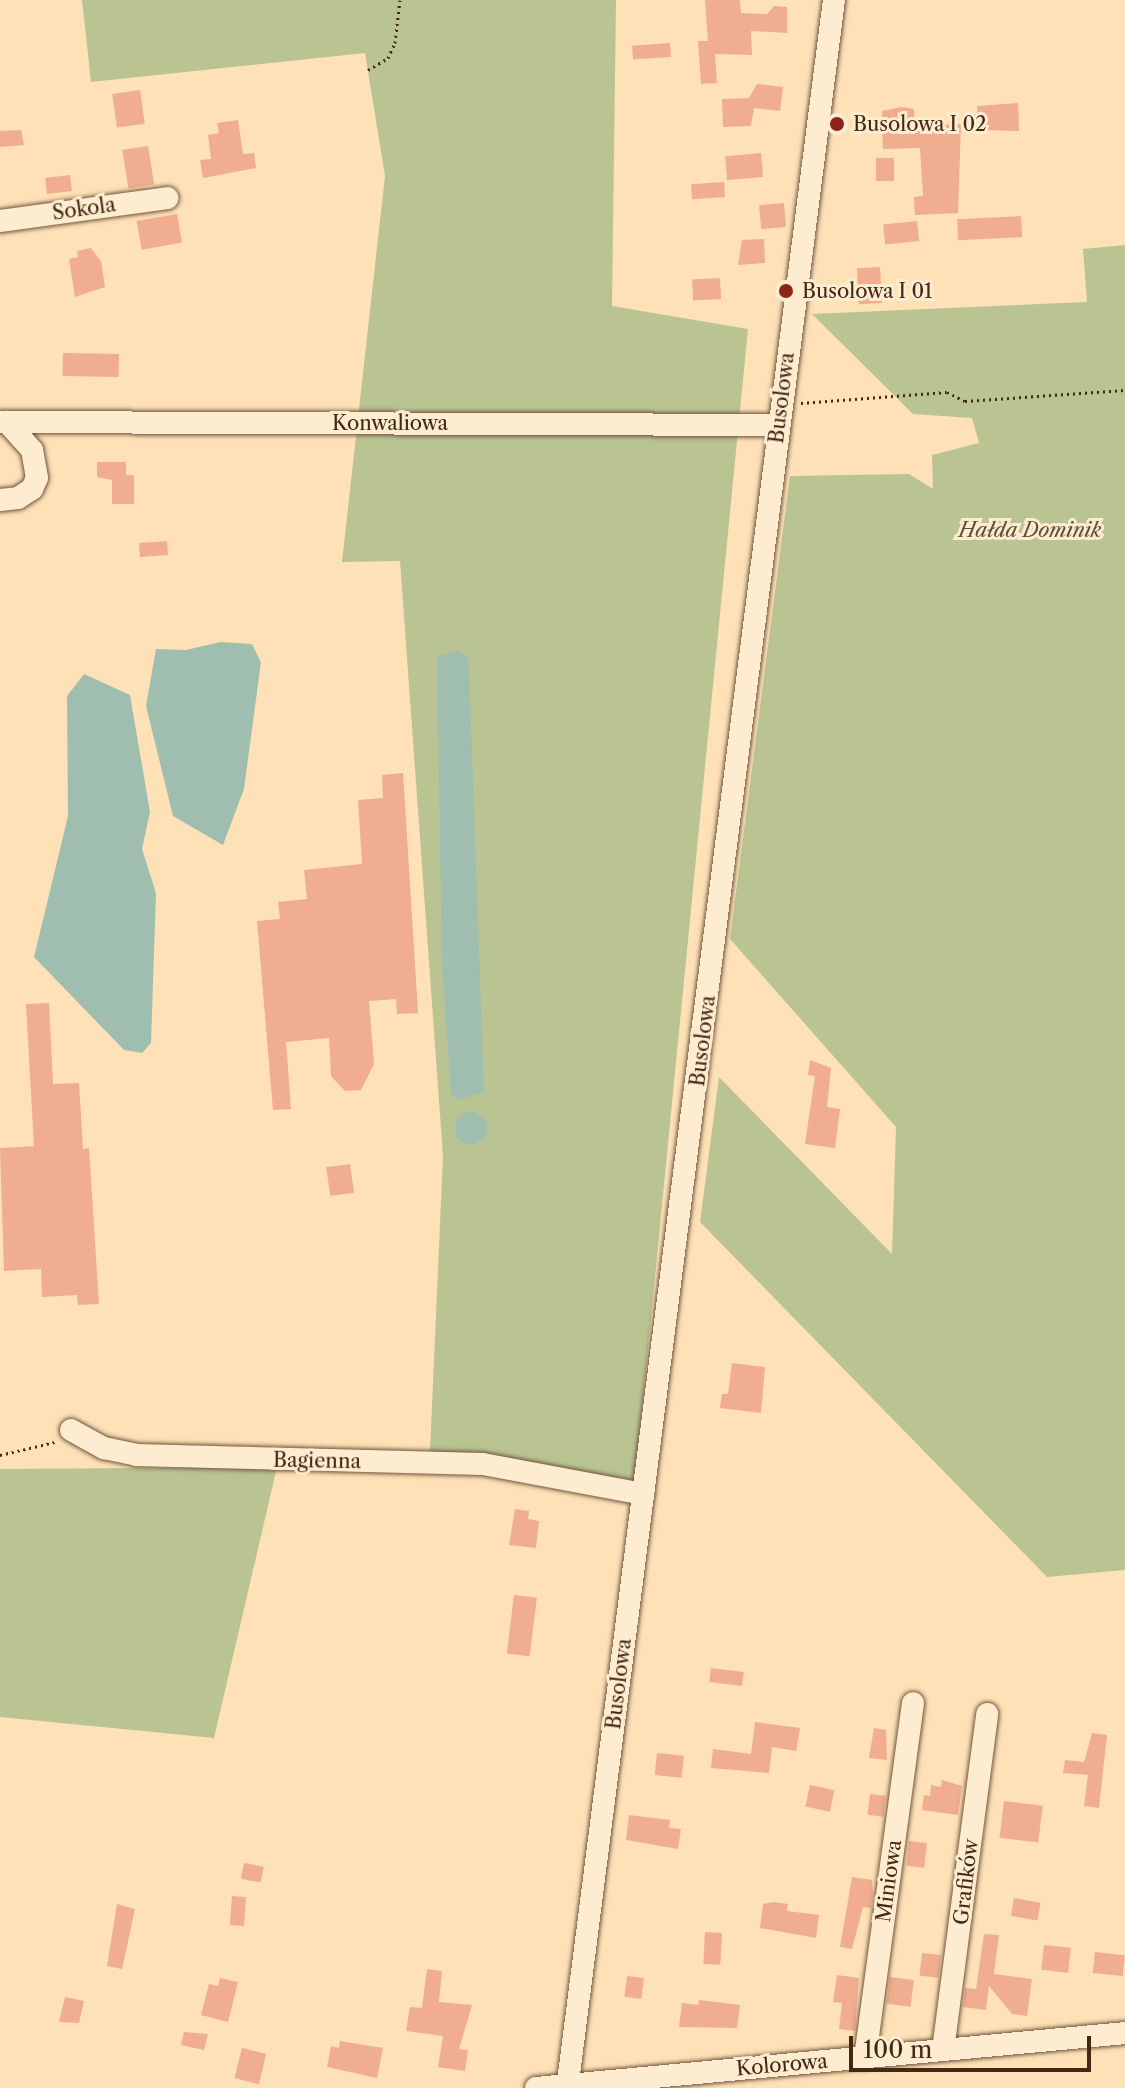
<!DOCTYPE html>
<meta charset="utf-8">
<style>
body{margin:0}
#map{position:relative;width:1125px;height:2088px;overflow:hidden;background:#fee1b6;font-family:"Libre Caslon Text",serif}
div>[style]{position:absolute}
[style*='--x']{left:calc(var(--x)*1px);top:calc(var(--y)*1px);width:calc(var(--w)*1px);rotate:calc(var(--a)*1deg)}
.green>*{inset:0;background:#bac492}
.water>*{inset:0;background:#a0beaf}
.round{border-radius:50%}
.building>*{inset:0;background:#f0ad8f;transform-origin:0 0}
.path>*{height:3px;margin-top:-1.5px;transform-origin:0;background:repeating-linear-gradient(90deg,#432816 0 2px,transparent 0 6px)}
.roads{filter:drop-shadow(0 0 2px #72563e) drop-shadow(0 0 2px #72563e)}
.minor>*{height:22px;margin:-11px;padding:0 11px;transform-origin:11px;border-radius:11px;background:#feecd0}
.dots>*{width:22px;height:22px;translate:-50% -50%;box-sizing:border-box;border:4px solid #feecd0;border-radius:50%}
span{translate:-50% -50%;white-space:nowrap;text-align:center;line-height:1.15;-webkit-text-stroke:6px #feecd0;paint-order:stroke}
.poi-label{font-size:20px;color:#432816}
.left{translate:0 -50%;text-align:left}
.street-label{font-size:20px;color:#432816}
.park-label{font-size:20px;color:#614f35;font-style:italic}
.scale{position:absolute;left:849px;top:2036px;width:242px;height:36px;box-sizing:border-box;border:4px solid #432816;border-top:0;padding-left:10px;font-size:24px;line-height:28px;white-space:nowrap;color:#432816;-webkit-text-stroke:6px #feecd0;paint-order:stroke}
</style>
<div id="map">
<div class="green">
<div style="clip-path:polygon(82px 0,616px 0,612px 306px,748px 329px,635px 1480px,430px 1451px,443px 1156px,400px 561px,342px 562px,385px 176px,365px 53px,91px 82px)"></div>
<div style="clip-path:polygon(1125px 245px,1125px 1570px,1047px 1577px,700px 1222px,719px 1077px,892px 1254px,896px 1127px,730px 939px,790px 476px,909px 474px,933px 489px,932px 455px,979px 443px,972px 418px,913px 414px,812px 314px,1087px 302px,1083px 249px)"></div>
<div style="clip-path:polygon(277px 1467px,214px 1738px,0 1717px,0 1469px)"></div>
</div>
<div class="water">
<div style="clip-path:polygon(220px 642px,252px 644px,261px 662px,244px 789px,223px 845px,173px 816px,146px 706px,156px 649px,186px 650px)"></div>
<div style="clip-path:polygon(457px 651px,467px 655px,469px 671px,484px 1092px,458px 1100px,451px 1094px,442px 966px,437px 656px)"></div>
<div style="clip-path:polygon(84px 674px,130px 695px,150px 812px,142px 849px,156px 893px,151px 1043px,142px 1053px,124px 1050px,34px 957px,68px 816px,67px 696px)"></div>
<div class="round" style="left:455px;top:1112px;width:32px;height:32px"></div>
</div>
<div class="building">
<div style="clip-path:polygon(705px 0,740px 0,741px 13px,767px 14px,774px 6px,787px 7px,787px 33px,751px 31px,752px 55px,715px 54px,717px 83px,701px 84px,698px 41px,708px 41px)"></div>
<div style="left:670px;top:43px;width:14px;height:38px;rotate:86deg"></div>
<div style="clip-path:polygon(757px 84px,783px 87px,780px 111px,754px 108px,751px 126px,723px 127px,722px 99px,749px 98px)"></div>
<div style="left:140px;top:90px;width:34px;height:28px;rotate:82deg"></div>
<div style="clip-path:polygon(1018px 103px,1019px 131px,978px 130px,977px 106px)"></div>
<div style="clip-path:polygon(901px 107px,914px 109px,915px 126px,961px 124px,958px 213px,915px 215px,914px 197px,923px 196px,920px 148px,883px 149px,882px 131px,877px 128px,882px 124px,882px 111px)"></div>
<div style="clip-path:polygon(238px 120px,243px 154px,254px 153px,256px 168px,203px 178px,200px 160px,211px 159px,208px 135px,219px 133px,217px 123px)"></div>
<div style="clip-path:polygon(21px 130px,24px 145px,0 147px,0 131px)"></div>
<div style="left:148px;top:146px;width:39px;height:26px;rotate:81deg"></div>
<div style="left:761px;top:153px;width:24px;height:36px;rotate:85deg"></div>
<div style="left:876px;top:158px;width:18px;height:23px"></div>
<div style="left:70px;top:175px;width:16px;height:25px;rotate:83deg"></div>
<div style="left:724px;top:182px;width:15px;height:33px;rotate:86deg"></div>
<div style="left:784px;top:203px;width:24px;height:25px;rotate:85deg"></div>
<div style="left:177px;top:214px;width:29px;height:41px;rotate:80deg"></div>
<div style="left:1021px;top:216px;width:21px;height:64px;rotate:87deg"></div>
<div style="left:917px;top:221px;width:20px;height:34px;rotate:84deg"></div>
<div style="clip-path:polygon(764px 239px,765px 263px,738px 265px,742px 240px)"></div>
<div style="clip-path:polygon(91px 248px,101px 261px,105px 287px,75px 297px,69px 259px,78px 257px,77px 251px)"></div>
<div style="left:880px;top:267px;width:36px;height:23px;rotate:87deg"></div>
<div style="left:720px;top:278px;width:21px;height:28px;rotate:87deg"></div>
<div style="left:63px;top:353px;width:56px;height:23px;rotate:1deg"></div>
<div style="clip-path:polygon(97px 462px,126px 462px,126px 475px,134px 475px,134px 504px,112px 504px,112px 480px,97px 477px)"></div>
<div style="left:167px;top:541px;width:14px;height:28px;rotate:86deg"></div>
<div style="clip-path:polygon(403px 773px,418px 1013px,397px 1014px,396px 999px,369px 1001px,374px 1064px,361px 1090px,345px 1091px,331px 1076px,329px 1038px,286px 1042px,291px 1109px,273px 1110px,257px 921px,280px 919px,278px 902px,307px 899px,304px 870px,362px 864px,358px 800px,383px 798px,382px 775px)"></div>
<div style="clip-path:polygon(49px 1003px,53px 1084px,79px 1083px,83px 1149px,89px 1148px,99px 1304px,78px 1305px,77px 1295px,42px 1297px,41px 1269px,4px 1271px,0 1148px,34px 1146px,26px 1004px)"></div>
<div style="clip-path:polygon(810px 1060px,831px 1068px,827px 1107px,840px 1109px,835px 1148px,805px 1144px,815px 1076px,808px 1075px)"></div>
<div style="left:350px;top:1164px;width:29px;height:24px;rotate:82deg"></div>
<div style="clip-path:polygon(732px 1363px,765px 1367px,761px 1413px,720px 1408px,722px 1394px,728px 1394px)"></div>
<div style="clip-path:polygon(515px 1509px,529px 1511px,528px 1519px,539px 1521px,536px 1548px,509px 1545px)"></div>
<div style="left:514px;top:1595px;width:23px;height:59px;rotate:7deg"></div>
<div style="left:711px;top:1668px;width:33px;height:14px;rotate:7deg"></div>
<div style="clip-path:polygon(755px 1722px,800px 1728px,796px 1751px,772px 1747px,769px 1773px,711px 1768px,713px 1749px,751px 1754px)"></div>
<div style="clip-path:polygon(874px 1728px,886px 1730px,887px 1760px,869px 1758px)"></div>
<div style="clip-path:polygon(1092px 1733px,1107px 1735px,1099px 1808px,1084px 1806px,1088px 1775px,1063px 1773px,1065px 1760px,1084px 1762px)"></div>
<div style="left:657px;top:1753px;width:27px;height:22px;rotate:6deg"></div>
<div style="clip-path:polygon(942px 1780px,962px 1786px,958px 1815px,922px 1810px,924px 1795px,930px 1796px,931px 1785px,941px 1787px)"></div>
<div style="left:810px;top:1785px;width:25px;height:22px;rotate:12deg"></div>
<div style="left:870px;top:1794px;width:16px;height:21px;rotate:7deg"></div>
<div style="left:1004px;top:1801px;width:39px;height:37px;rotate:7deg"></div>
<div style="clip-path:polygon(629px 1815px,670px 1820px,669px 1828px,681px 1829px,678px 1849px,626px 1840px)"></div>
<div style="left:909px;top:1841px;width:18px;height:25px;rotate:6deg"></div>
<div style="left:244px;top:1863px;width:20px;height:16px;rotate:11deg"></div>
<div style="clip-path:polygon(852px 1877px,872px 1880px,873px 1893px,871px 1908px,863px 1907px,852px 1949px,840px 1947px)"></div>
<div style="left:232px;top:1896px;width:14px;height:29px;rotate:4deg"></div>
<div style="left:1014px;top:1898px;width:27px;height:18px;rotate:10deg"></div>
<div style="clip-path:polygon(774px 1902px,788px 1904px,787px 1911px,819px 1915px,816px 1938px,760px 1928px,763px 1904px)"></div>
<div style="clip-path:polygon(117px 1904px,135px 1909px,122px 1969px,107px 1966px)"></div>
<div style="left:705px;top:1932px;width:17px;height:32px;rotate:3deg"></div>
<div style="clip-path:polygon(984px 1934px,999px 1935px,994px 1974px,1032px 1979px,1027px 2016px,1012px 2014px,989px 1986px,986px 2010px,963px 2007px,965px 1988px,976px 1989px)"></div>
<div style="left:1044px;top:1945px;width:27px;height:25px;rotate:6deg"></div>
<div style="left:1095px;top:1952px;width:30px;height:21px;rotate:6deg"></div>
<div style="left:922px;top:1953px;width:19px;height:23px;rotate:6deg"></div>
<div style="clip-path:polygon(427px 1969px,442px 1971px,439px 2002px,472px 2005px,459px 2049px,468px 2050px,465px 2071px,438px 2067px,443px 2036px,406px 2031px,410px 2007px,422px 2008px)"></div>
<div style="clip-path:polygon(837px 1975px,859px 1978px,855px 2031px,839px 2029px,842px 2003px,833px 2002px)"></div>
<div style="left:627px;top:1976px;width:17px;height:21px;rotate:7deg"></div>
<div style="left:890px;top:1977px;width:24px;height:27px;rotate:7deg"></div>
<div style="clip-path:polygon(220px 1978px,238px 1982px,228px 2022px,201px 2015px,209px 1984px,218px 1986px)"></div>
<div style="clip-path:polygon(65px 1997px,84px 2001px,79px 2023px,59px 2022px)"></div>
<div style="clip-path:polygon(699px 2000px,740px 2005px,737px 2028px,679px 2027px,682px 2003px,698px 2005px)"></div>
<div style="clip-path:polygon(184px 2032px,208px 2034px,204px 2050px,181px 2045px)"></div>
<div style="clip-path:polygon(340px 2041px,383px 2048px,377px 2078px,327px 2067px,331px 2046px,339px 2048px)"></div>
<div style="left:242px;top:2048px;width:25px;height:31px;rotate:14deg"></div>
</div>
<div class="path">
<div style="--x:368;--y:70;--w:23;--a:-31"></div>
<div style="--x:388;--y:58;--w:17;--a:-65"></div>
<div style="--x:395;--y:43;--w:43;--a:-83.4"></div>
<div style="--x:801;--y:403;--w:146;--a:-4.3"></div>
<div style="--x:947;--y:392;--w:20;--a:27"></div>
<div style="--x:965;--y:401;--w:160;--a:-3.9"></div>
<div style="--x:0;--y:1455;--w:57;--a:-13.3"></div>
</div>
<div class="roads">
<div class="minor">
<div style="--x:0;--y:221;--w:169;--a:-7.8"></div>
<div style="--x:0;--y:422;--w:779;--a:0.22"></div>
<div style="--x:0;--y:500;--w:18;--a:-6"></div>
<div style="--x:18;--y:498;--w:17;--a:-33"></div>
<div style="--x:32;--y:489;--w:12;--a:-66"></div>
<div style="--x:37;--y:478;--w:28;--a:-100"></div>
<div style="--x:32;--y:450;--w:38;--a:-132"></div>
<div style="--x:71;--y:1430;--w:38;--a:29"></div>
<div style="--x:104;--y:1448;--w:33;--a:12"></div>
<div style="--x:136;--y:1455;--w:347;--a:1.5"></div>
<div style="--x:483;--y:1464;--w:163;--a:10.6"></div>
<div style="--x:943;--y:2050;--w:339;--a:-82.5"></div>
<div style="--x:865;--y:2058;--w:358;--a:-82.3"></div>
<div style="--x:568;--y:2082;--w:2099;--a:-82.72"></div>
<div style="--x:536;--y:2088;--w:592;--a:-5.33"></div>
</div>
</div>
<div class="dots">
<div style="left:837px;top:124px;background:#8f2418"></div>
<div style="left:786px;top:291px;background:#8f2418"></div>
</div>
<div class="poi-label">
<span class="left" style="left:853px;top:124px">Busolowa I 02</span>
<span class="left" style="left:802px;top:291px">Busolowa I 01</span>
</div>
<div class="street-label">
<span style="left:84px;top:209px;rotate:-8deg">Sokola</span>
<span style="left:782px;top:398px;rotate:-83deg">Busolowa</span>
<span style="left:390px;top:423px">Konwaliowa</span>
<span style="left:703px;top:1041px;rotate:-83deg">Busolowa</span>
<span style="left:317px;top:1461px;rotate:1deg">Bagienna</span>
<span style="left:619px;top:1684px;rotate:-83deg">Busolowa</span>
<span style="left:889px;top:1881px;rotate:-82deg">Miniowa</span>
<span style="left:966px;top:1882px;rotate:-83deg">Grafików</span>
<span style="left:782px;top:2065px;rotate:-5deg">Kolorowa</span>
</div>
<div class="park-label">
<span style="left:1030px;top:530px">Hałda Dominik</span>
</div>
<div class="scale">100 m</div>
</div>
